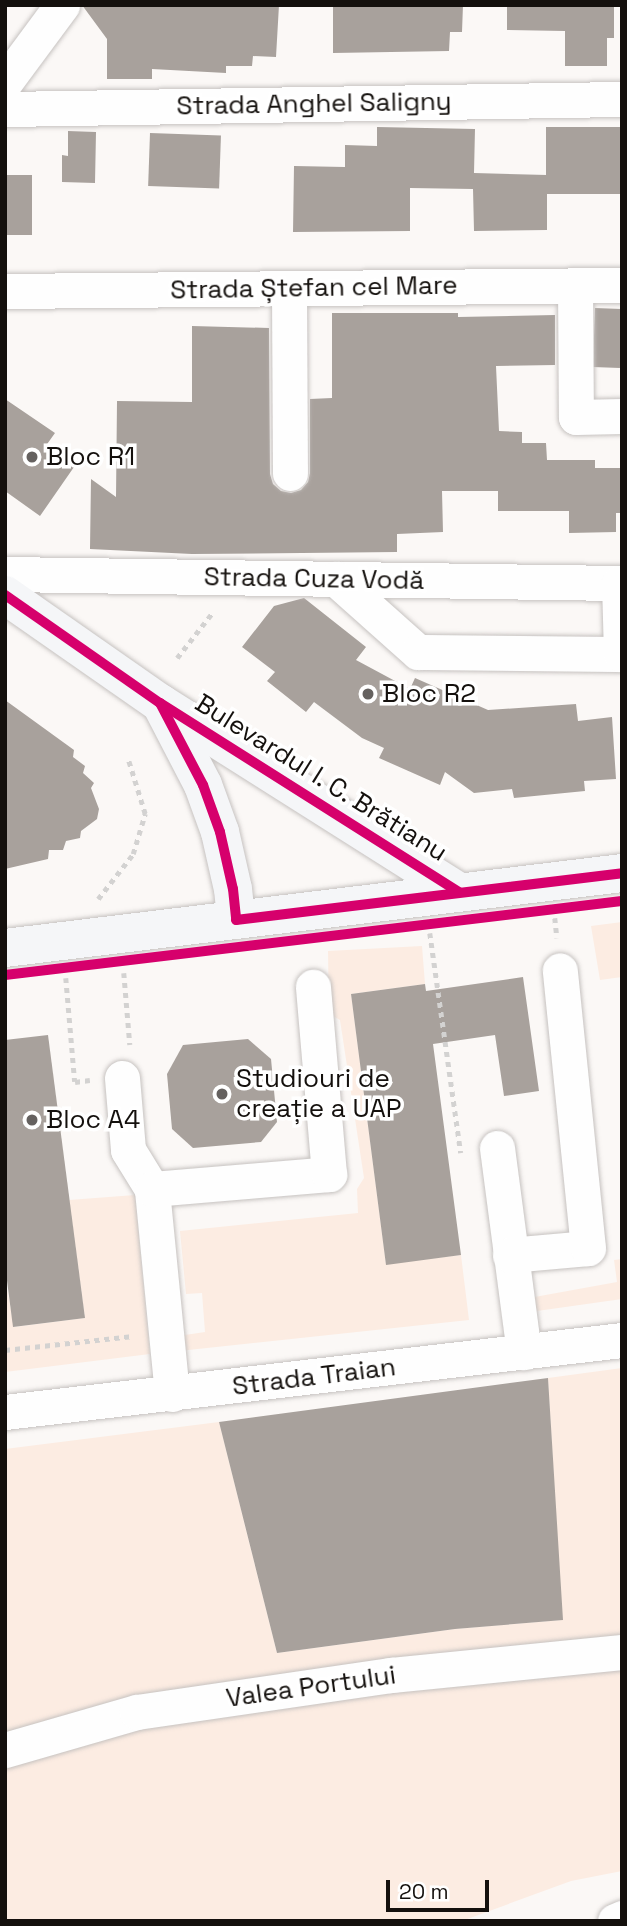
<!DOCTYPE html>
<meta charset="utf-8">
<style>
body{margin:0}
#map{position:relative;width:627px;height:1926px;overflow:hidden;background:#fbf8f6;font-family:"Space Grotesk",sans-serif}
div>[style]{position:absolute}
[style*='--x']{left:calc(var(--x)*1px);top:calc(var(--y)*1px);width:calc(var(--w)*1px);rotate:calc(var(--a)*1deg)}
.green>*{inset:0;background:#fcece2}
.building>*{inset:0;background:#a8a19c;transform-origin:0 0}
.path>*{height:4.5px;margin-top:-2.25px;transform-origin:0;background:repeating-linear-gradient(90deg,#d3d2d1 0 5px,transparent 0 10px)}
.roads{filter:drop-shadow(0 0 2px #c6c2c0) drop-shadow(0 0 2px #c6c2c0)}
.minor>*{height:35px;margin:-17.5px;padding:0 17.5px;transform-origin:17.5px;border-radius:17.5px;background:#fefefe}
.major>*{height:38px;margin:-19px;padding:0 19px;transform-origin:19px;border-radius:19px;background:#f5f6f8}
.cycleway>*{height:10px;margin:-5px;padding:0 5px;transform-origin:5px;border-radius:5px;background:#d6006c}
.dots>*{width:19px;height:19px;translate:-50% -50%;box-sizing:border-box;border:4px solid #fff;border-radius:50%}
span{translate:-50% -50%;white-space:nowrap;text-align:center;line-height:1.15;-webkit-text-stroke:7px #fff;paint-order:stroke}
.street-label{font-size:26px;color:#14100d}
.poi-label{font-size:26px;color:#14100d}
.left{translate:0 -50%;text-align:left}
.frame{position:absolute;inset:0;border:7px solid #14100d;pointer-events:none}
.scale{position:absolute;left:386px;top:1880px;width:103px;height:32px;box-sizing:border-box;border:4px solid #14100d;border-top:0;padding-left:9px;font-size:21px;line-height:24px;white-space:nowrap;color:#14100d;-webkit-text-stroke:5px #fff;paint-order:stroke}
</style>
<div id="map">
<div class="green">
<div style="clip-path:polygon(622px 922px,622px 977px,600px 980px,591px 926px)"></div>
<div style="clip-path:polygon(422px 946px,425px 984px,351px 994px,386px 1264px,461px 1255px,469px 1320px,179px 1351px,178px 1336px,205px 1332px,202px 1293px,186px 1294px,180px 1231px,358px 1213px,357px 1189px,364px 1178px,340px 1020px,329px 1014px,328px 951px)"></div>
<div style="clip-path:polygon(135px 1195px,150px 1354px,5px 1372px,5px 1278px,14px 1327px,85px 1318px,69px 1200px)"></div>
<div style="clip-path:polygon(622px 1259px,622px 1299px,530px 1312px,529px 1298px,617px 1282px,614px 1260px)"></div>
<div style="clip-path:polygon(622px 1368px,622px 1871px,571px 1881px,462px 1921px,5px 1921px,5px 1449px,219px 1422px,277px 1653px,455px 1629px,562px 1620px,548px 1378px)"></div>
</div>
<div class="building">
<div style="clip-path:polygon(82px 5px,279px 5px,276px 57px,253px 56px,252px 66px,226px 66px,226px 73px,152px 69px,152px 79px,107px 79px,107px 39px)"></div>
<div style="clip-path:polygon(333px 5px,463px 5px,462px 32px,450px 32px,449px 51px,333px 53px)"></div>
<div style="clip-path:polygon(507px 5px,614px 5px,614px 38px,607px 38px,607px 66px,565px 66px,565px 31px,507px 30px)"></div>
<div style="clip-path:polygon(377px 127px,475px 129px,474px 173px,547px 175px,547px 230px,474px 231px,473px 189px,410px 188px,410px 231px,293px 232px,294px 166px,345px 167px,345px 145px,377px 146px)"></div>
<div style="left:546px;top:127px;width:76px;height:67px"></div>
<div style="clip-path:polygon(68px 131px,96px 132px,95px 183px,62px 182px,62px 155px,68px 156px)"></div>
<div style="left:150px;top:133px;width:71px;height:53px;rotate:2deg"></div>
<div style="left:5px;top:175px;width:27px;height:60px"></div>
<div style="left:595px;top:308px;width:27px;height:59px;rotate:2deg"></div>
<div style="clip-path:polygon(332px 313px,458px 313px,458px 317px,555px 315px,555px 365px,496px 366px,499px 431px,522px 432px,522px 443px,546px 443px,547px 460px,595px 460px,595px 468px,622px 468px,622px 513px,616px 513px,616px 532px,569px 533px,569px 511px,498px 511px,498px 491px,442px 491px,443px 532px,397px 534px,397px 552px,192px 554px,90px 549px,91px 479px,116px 497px,117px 401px,192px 402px,192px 326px,269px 328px,270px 474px,273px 484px,281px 491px,291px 493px,301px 490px,308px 482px,310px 473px,310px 399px,332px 398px)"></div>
<div style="clip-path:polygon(5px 399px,55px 433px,45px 447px,74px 467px,40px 516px,5px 491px)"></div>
<div style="clip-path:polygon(304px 598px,366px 647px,356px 660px,410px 689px,415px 678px,488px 710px,576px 704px,578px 721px,612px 717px,616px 779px,584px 781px,585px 791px,514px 798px,512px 789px,474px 793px,445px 772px,440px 785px,379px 758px,384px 748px,362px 738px,314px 702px,306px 712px,267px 681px,275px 672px,242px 647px,274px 606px)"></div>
<div style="clip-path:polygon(5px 700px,74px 750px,73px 757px,85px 766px,83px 773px,94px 783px,91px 788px,99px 809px,97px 819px,81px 831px,80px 838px,66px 841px,63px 850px,49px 850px,48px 859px,5px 869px)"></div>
<div style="clip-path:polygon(523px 977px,539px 1091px,504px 1096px,495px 1035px,433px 1044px,461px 1255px,386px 1265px,351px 994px,425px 984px,426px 991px)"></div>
<div style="clip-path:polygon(48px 1035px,85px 1318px,13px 1327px,5px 1265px,5px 1040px)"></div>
<div style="clip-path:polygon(248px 1039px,271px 1059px,277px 1122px,261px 1142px,193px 1148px,172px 1129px,167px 1074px,183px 1045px)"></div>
<div style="clip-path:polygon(548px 1378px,563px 1620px,455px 1629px,277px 1653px,219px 1422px)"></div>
</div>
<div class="path">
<div style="--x:177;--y:658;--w:58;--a:-52"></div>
<div style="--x:98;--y:899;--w:57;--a:-52.1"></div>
<div style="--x:133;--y:854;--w:42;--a:-73.3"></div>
<div style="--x:145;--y:814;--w:58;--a:-107.2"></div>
<div style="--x:555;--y:918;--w:20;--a:84"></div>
<div style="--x:430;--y:933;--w:222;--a:82"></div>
<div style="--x:124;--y:973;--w:72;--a:85.2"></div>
<div style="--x:66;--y:978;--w:104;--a:85.1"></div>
<div style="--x:75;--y:1082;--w:15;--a:-8"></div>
<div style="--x:5;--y:1350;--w:129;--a:-6.2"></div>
</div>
<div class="roads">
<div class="minor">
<div style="--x:5;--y:82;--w:96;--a:-53.5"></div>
<div style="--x:5;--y:109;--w:617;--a:-0.93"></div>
<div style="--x:575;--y:285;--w:132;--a:89.6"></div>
<div style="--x:576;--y:417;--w:46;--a:-1.2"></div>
<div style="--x:289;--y:288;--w:185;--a:89.7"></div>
<div style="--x:5;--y:291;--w:617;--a:-0.56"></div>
<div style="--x:5;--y:574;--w:617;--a:0.84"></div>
<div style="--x:336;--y:579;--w:110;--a:41.7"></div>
<div style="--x:418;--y:652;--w:203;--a:0.6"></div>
<div style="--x:621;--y:654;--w:71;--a:-91.6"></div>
<div style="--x:122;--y:1078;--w:72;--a:85.2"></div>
<div style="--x:128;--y:1150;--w:46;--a:58.4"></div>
<div style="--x:497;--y:1148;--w:206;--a:82.5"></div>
<div style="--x:510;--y:1255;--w:78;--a:-5.1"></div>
<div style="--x:588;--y:1248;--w:279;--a:-95.8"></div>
<div style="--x:172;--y:1394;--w:206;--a:-95.6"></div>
<div style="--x:152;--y:1189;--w:178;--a:-4.8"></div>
<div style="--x:329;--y:1174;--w:188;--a:-94.9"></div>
<div style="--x:5;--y:1412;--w:621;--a:-6.66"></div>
<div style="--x:5;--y:1750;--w:137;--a:-16.1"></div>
<div style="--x:137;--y:1712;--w:257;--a:-8.3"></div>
<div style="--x:391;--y:1675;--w:232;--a:-5.7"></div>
<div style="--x:615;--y:1921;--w:8;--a:-23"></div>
</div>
<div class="major">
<div style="--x:5;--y:595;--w:189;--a:34.9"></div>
<div style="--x:160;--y:703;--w:354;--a:32.3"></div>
<div style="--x:161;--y:704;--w:91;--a:62.6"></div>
<div style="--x:203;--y:785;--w:50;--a:70.1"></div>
<div style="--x:220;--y:832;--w:58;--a:77.2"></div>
<div style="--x:233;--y:889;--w:31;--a:84"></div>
<div style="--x:5;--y:948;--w:622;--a:-6.93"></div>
</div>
</div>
<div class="cycleway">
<div style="--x:5;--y:595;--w:189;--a:34.9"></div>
<div style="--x:160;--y:703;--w:354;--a:32.3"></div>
<div style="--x:160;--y:703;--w:93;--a:62.3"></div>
<div style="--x:203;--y:785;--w:50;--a:70.1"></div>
<div style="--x:220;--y:832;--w:58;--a:77.2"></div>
<div style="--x:233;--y:889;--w:31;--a:84"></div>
<div style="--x:236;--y:920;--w:389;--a:-6.9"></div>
<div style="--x:5;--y:975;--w:621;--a:-6.84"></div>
</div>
<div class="dots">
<div style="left:32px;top:457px;background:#65615f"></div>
<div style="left:368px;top:694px;background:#65615f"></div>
<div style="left:222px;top:1094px;background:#65615f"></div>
<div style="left:32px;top:1120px;background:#65615f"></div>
</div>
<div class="street-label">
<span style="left:314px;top:104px;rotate:-1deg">Strada Anghel Saligny</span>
<span style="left:314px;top:288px;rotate:-1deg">Strada Ștefan cel Mare</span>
<span style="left:314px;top:579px;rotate:1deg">Strada Cuza Vodă</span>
<span style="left:321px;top:778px;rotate:32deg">Bulevardul I. C. Brătianu</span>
<span style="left:314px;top:1377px;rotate:-7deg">Strada Traian</span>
<span style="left:311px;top:1687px;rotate:-8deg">Valea Portului</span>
</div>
<div class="poi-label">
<span class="left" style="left:46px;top:457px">Bloc R1</span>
<span class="left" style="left:382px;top:694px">Bloc R2</span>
<span class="left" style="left:236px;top:1094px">Studiouri de<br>creație a UAP</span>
<span class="left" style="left:46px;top:1120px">Bloc A4</span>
</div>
<div class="frame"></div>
<div class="scale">20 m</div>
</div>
